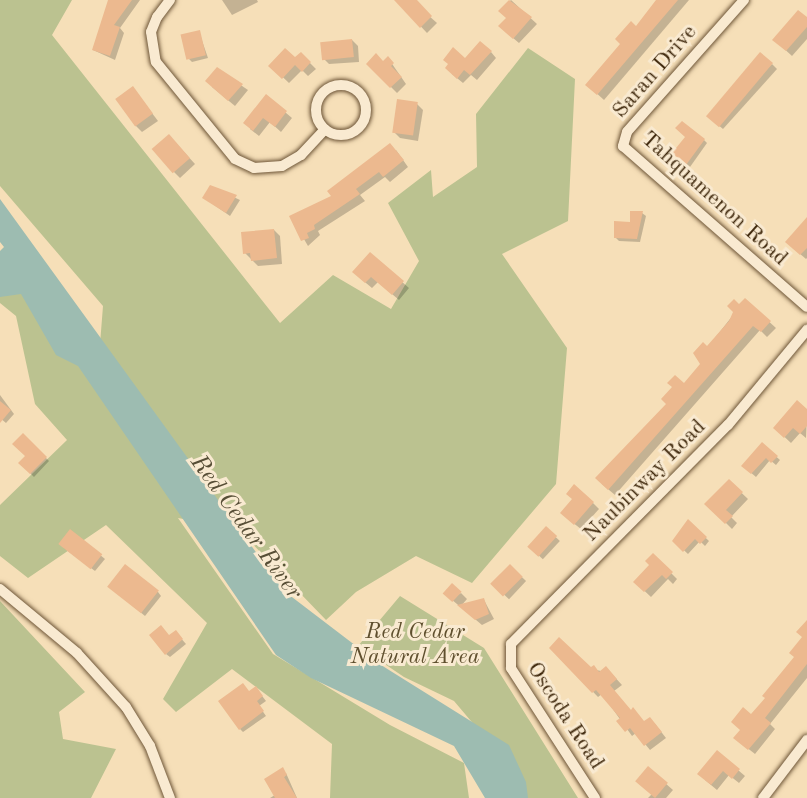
<!DOCTYPE html>
<style>
body{margin:0}
#map{position:relative;width:807px;height:798px;overflow:hidden;background:#f6dfb8;font-family:"Old Standard TT",serif}
div>[style]{position:absolute}
[style*='--x']{left:calc(var(--x)*1px);top:calc(var(--y)*1px);width:calc(var(--w)*1px);rotate:calc(var(--a)*1deg)}
.green>*{inset:0;background:#bbc290}
.water>*{inset:0;background:#9dbcb1}
.shadow>*{inset:0;background:#0003;transform-origin:0 0}
.building>*{inset:0;background:#ecb98f;transform-origin:0 0}
.roads{filter:drop-shadow(0 0 2px #6e5638) drop-shadow(0 0 2px #6e5638)}
.minor>*{height:10px;margin:-5px;padding:0 5px;transform-origin:5px;border-radius:5px;background:#f9ead1}
.minor>.ring{margin:-5px;padding:0;box-sizing:content-box;background:none;border:10px solid #f9ead1;border-radius:50%}
span{translate:-50% -50%;white-space:nowrap;text-align:center;line-height:1.15;-webkit-text-stroke:6px #f9ead1;paint-order:stroke}
.street-label{font-size:22px;color:#40290d}
.park-label{font-size:22px;color:#5f4f2e;font-style:italic}
.water-label{font-size:24px;color:#574e36;font-style:italic}
</style>
<div id="map">
<div class="green">
<div style="clip-path:polygon(0 0,72px 0,52px 35px,280px 323px,333px 275px,391px 309px,419px 261px,388px 203px,431px 170px,433px 197px,477px 167px,476px 114px,528px 48px,575px 79px,568px 221px,502px 254px,567px 348px,556px 484px,472px 583px,416px 556px,356px 592px,326px 620px,238px 529px,178px 518px,273px 654px,390px 725px,464px 763px,469px 798px,330px 798px,332px 744px,232px 669px,176px 712px,163px 699px,207px 623px,106px 525px,28px 578px,0 556px,0 505px,67px 440px,35px 404px,16px 316px,0 303px,0 261px,97px 382px,103px 306px,0 186px)"></div>
<div style="clip-path:polygon(400px 596px,484px 648px,578px 798px,523px 798px,526px 786px,454px 701px,404px 677px,358px 646px)"></div>
<div style="clip-path:polygon(0 601px,85px 692px,59px 712px,63px 739px,116px 749px,91px 798px,0 798px)"></div>
</div>
<div class="water">
<div style="clip-path:polygon(0 199px,284px 591px,381px 665px,509px 745px,526px 782px,528px 798px,485px 798px,454px 746px,311px 678px,276px 655px,78px 366px,56px 355px,21px 294px,0 297px,0 251px,4px 247px,0 242px)"></div>
</div>
<div class="shadow">
<div style="clip-path:polygon(110px 0,140px 0,120px 28px,124px 33px,115px 60px,93px 50px)"></div>
<div style="clip-path:polygon(222px 0,257px 0,258px 2px,232px 15px)"></div>
<div style="clip-path:polygon(396px 0,411px 0,437px 23px,427px 33px)"></div>
<div style="clip-path:polygon(511px 0,537px 24px,519px 43px,506px 32px,507px 18px,500px 11px)"></div>
<div style="clip-path:polygon(659px 0,689px 0,604px 100px,593px 90px)"></div>
<div style="clip-path:polygon(807px 19px,807px 39px,792px 56px,780px 45px)"></div>
<div style="clip-path:polygon(199px 32px,208px 58px,192px 62px,189px 59px)"></div>
<div style="clip-path:polygon(352px 40px,358px 46px,359px 62px,329px 64px,323px 58px)"></div>
<div style="clip-path:polygon(491px 52px,496px 58px,477px 80px,471px 75px,463px 83px,452px 74px,465px 60px)"></div>
<div style="clip-path:polygon(301px 54px,316px 69px,308px 76px,302px 70px,289px 83px,270px 65px,295px 59px)"></div>
<div style="clip-path:polygon(388px 58px,406px 84px,397px 93px,368px 64px,383px 63px)"></div>
<div style="clip-path:polygon(772px 64px,777px 69px,723px 129px,711px 119px)"></div>
<div style="clip-path:polygon(217px 69px,248px 90px,235px 106px,212px 87px)"></div>
<div style="clip-path:polygon(133px 88px,158px 121px,142px 132px,136px 126px)"></div>
<div style="clip-path:polygon(266px 96px,292px 118px,281px 132px,270px 122px,259px 136px,250px 129px)"></div>
<div style="clip-path:polygon(417px 104px,423px 110px,418px 141px,400px 138px,394px 132px)"></div>
<div style="clip-path:polygon(704px 140px,707px 143px,690px 167px,674px 153px)"></div>
<div style="clip-path:polygon(175px 142px,195px 164px,180px 178px,174px 172px)"></div>
<div style="clip-path:polygon(396px 150px,408px 167px,390px 182px,385px 177px,360px 195px,365px 201px,318px 231px,320px 235px,308px 246px,291px 217px,333px 197px)"></div>
<div style="clip-path:polygon(210px 186px,240px 200px,230px 216px,204px 198px)"></div>
<div style="clip-path:polygon(642px 213px,646px 216px,640px 242px,619px 241px,615px 237px)"></div>
<div style="clip-path:polygon(807px 221px,807px 258px,806px 259px,792px 247px)"></div>
<div style="clip-path:polygon(274px 230px,280px 236px,282px 264px,258px 266px,245px 253px)"></div>
<div style="clip-path:polygon(370px 254px,409px 288px,399px 300px,378px 282px,372px 288px,360px 278px)"></div>
<div style="clip-path:polygon(745px 300px,776px 328px,767px 337px,760px 330px,615px 495px,602px 484px,702px 364px,707px 348px)"></div>
<div style="clip-path:polygon(0 395px,14px 414px,6px 423px,0 418px)"></div>
<div style="clip-path:polygon(807px 411px,806px 438px,800px 433px,791px 443px,775px 428px)"></div>
<div style="clip-path:polygon(23px 435px,49px 461px,34px 477px,20px 463px,27px 456px)"></div>
<div style="clip-path:polygon(762px 444px,780px 460px,776px 465px,770px 460px,756px 477px,743px 466px)"></div>
<div style="clip-path:polygon(729px 481px,748px 499px,731px 517px,737px 523px,732px 529px,707px 504px)"></div>
<div style="clip-path:polygon(574px 500px,593px 503px,599px 509px,581px 529px,568px 519px)"></div>
<div style="clip-path:polygon(688px 521px,709px 541px,705px 546px,700px 541px,688px 554px,674px 541px)"></div>
<div style="left:546px;top:528px;width:19px;height:25px;rotate:43deg"></div>
<div style="clip-path:polygon(71px 531px,105px 559px,95px 571px,64px 548px)"></div>
<div style="clip-path:polygon(653px 555px,677px 579px,673px 584px,668px 579px,651px 597px,635px 582px,651px 565px)"></div>
<div style="left:510px;top:566px;width:22px;height:25px;rotate:43deg"></div>
<div style="clip-path:polygon(112px 589px,158px 592px,161px 596px,145px 616px)"></div>
<div style="clip-path:polygon(461px 593px,467px 599px,461px 606px,484px 600px,494px 619px,482px 625px,451px 599px)"></div>
<div style="clip-path:polygon(807px 629px,807px 678px,770px 724px,775px 729px,755px 754px,741px 743px,752px 717px,795px 657px)"></div>
<div style="clip-path:polygon(179px 636px,186px 644px,170px 657px,166px 654px)"></div>
<div style="clip-path:polygon(551px 648px,591px 669px,611px 673px,622px 685px,614px 691px,631px 711px,645px 723px,655px 724px,666px 738px,650px 750px,636px 733px,632px 736px,602px 694px,598px 697px)"></div>
<div style="clip-path:polygon(259px 692px,266px 701px,259px 706px,266px 716px,243px 732px,240px 729px,250px 693px)"></div>
<div style="clip-path:polygon(717px 752px,745px 776px,739px 783px,729px 775px,717px 790px,705px 780px)"></div>
<div style="clip-path:polygon(648px 768px,673px 790px,666px 798px,648px 798px,652px 794px)"></div>
<div style="clip-path:polygon(286px 773px,297px 798px,270px 798px,275px 795px)"></div>
</div>
<div class="building">
<div style="clip-path:polygon(108px 0,132px 0,114px 25px,120px 27px,110px 56px,92px 50px)"></div>
<div style="clip-path:polygon(394px 0,417px 0,432px 16px,420px 28px)"></div>
<div style="clip-path:polygon(509px 0,532px 17px,513px 39px,498px 26px,506px 18px,498px 11px)"></div>
<div style="clip-path:polygon(656px 0,678px 0,597px 95px,585px 85px,620px 44px,615px 39px,631px 21px,636px 26px)"></div>
<div style="clip-path:polygon(798px 10px,807px 17px,807px 27px,786px 51px,772px 40px)"></div>
<div style="left:200px;top:30px;width:26px;height:20px;rotate:77deg"></div>
<div style="left:352px;top:39px;width:18px;height:32px;rotate:84deg"></div>
<div style="clip-path:polygon(480px 41px,492px 51px,470px 75px,464px 70px,457px 79px,445px 68px,448px 64px,443px 60px,453px 47px,465px 58px)"></div>
<div style="clip-path:polygon(285px 48px,295px 57px,301px 52px,311px 62px,302px 72px,295px 65px,282px 79px,268px 66px)"></div>
<div style="left:760px;top:52px;width:17px;height:84px;rotate:40deg"></div>
<div style="clip-path:polygon(376px 53px,383px 61px,388px 56px,394px 63px,391px 66px,402px 77px,390px 88px,366px 64px)"></div>
<div style="clip-path:polygon(217px 67px,243px 84px,228px 101px,205px 81px)"></div>
<div style="left:133px;top:86px;width:34px;height:22px;rotate:54deg"></div>
<div style="clip-path:polygon(266px 94px,287px 111px,275px 127px,263px 118px,253px 131px,243px 123px)"></div>
<div style="left:397px;top:99px;width:21px;height:34px;rotate:8deg"></div>
<div style="clip-path:polygon(682px 121px,705px 139px,686px 165px,672px 153px,685px 137px,675px 128px)"></div>
<div style="left:169px;top:134px;width:32px;height:23px;rotate:49deg"></div>
<div style="clip-path:polygon(390px 143px,404px 160px,383px 177px,379px 172px,356px 189px,360px 194px,314px 225px,315px 229px,307px 233px,309px 238px,301px 241px,289px 216px,331px 196px,327px 191px)"></div>
<div style="clip-path:polygon(210px 185px,237px 195px,226px 213px,202px 198px)"></div>
<div style="clip-path:polygon(630px 211px,643px 211px,637px 239px,614px 238px,614px 221px,630px 222px)"></div>
<div style="clip-path:polygon(807px 217px,807px 248px,800px 255px,785px 242px)"></div>
<div style="clip-path:polygon(274px 229px,277px 258px,251px 261px,250px 253px,243px 254px,241px 232px)"></div>
<div style="clip-path:polygon(370px 252px,404px 281px,392px 295px,371px 277px,365px 283px,352px 272px)"></div>
<div style="clip-path:polygon(745px 298px,771px 321px,761px 332px,753px 326px,608px 490px,595px 478px,666px 404px,661px 399px,672px 387px,667px 383px,675px 375px,684px 383px,700px 364px,693px 353px,703px 342px,707px 346px,729px 321px,733px 312px,727px 306px,734px 299px,739px 304px)"></div>
<div style="clip-path:polygon(797px 400px,807px 409px,807px 426px,800px 434px,793px 428px,784px 438px,773px 428px)"></div>
<div style="clip-path:polygon(0 401px,11px 410px,0 423px)"></div>
<div style="clip-path:polygon(23px 433px,47px 457px,30px 474px,18px 463px,25px 456px,12px 444px)"></div>
<div style="clip-path:polygon(762px 442px,778px 456px,771px 463px,766px 458px,751px 474px,741px 466px)"></div>
<div style="clip-path:polygon(729px 479px,743px 492px,726px 510px,733px 516px,725px 524px,704px 504px)"></div>
<div style="clip-path:polygon(574px 484px,594px 502px,574px 525px,560px 513px,572px 499px,566px 494px)"></div>
<div style="clip-path:polygon(688px 519px,707px 537px,700px 544px,695px 539px,683px 552px,672px 541px)"></div>
<div style="left:546px;top:526px;width:15px;height:28px;rotate:42deg"></div>
<div style="left:70px;top:529px;width:41px;height:19px;rotate:38deg"></div>
<div style="clip-path:polygon(653px 553px,673px 572px,666px 579px,662px 575px,644px 592px,633px 582px,649px 565px,645px 561px)"></div>
<div style="left:125px;top:564px;width:43px;height:29px;rotate:38deg"></div>
<div style="left:510px;top:564px;width:18px;height:28px;rotate:45deg"></div>
<div style="left:452px;top:583px;width:13px;height:14px;rotate:42deg"></div>
<div style="clip-path:polygon(484px 598px,489px 614px,475px 620px,457px 605px)"></div>
<div style="clip-path:polygon(807px 620px,807px 664px,765px 718px,771px 723px,748px 750px,733px 738px,740px 730px,731px 722px,743px 707px,751px 714px,765px 698px,762px 696px,794px 657px,789px 653px,802px 637px,796px 632px)"></div>
<div style="clip-path:polygon(161px 625px,169px 635px,176px 630px,183px 639px,165px 655px,149px 635px)"></div>
<div style="clip-path:polygon(559px 637px,591px 667px,594px 665px,599px 672px,606px 666px,617px 679px,610px 685px,631px 710px,633px 707px,644px 721px,650px 717px,662px 732px,644px 746px,630px 728px,625px 732px,616px 721px,620px 718px,596px 690px,592px 693px,549px 648px)"></div>
<div style="clip-path:polygon(243px 683px,249px 691px,256px 686px,263px 696px,257px 701px,264px 711px,239px 730px,218px 701px)"></div>
<div style="clip-path:polygon(717px 750px,740px 769px,732px 779px,723px 771px,711px 785px,697px 774px)"></div>
<div style="left:648px;top:766px;width:26px;height:20px;rotate:40deg"></div>
<div style="clip-path:polygon(283px 767px,287px 775px,284px 777px,297px 798px,275px 798px,264px 779px)"></div>
</div>
<div class="roads">
<div class="minor">
<div style="--x:170;--y:0;--w:21;--a:127"></div>
<div style="--x:157;--y:17;--w:16;--a:112"></div>
<div style="--x:151;--y:32;--w:30;--a:81"></div>
<div style="--x:156;--y:62;--w:125;--a:50.8"></div>
<div style="--x:235;--y:159;--w:21;--a:25"></div>
<div style="--x:254;--y:168;--w:28;--a:-4"></div>
<div style="--x:282;--y:166;--w:22;--a:-30"></div>
<div style="--x:301;--y:155;--w:35;--a:-47"></div>
<div style="--x:744;--y:0;--w:176;--a:131.6"></div>
<div style="--x:627;--y:132;--w:15;--a:106"></div>
<div style="--x:623;--y:146;--w:244;--a:41.2"></div>
<div class="ring" style="left:316px;top:85px;width:40px;height:40px"></div>
<div style="--x:0;--y:589;--w:100;--a:39.7"></div>
<div style="--x:77;--y:653;--w:73;--a:47.8"></div>
<div style="--x:126;--y:707;--w:46;--a:58.4"></div>
<div style="--x:150;--y:746;--w:56;--a:69"></div>
<div style="--x:595;--y:798;--w:155;--a:-122.9"></div>
<div style="--x:511;--y:668;--w:24;--a:-90"></div>
<div style="--x:511;--y:644;--w:308;--a:-45.3"></div>
<div style="--x:728;--y:425;--w:124;--a:-50.3"></div>
<div style="--x:763;--y:798;--w:73;--a:-52.8"></div>
</div>
</div>
<div class="street-label">
<span style="left:655px;top:72px;rotate:-49deg">Saran Drive</span>
<span style="left:714px;top:199px;rotate:42deg">Tahquamenon Road</span>
<span style="left:645px;top:481px;rotate:-45deg">Naubinway Road</span>
<span style="left:565px;top:716px;rotate:57deg">Oscoda Road</span>
</div>
<div class="park-label">
<span style="left:415px;top:645px">Red Cedar<br>Natural Area</span>
</div>
<div class="water-label">
<span style="left:245px;top:528px;rotate:54deg">Red Cedar River</span>
</div>
</div>
